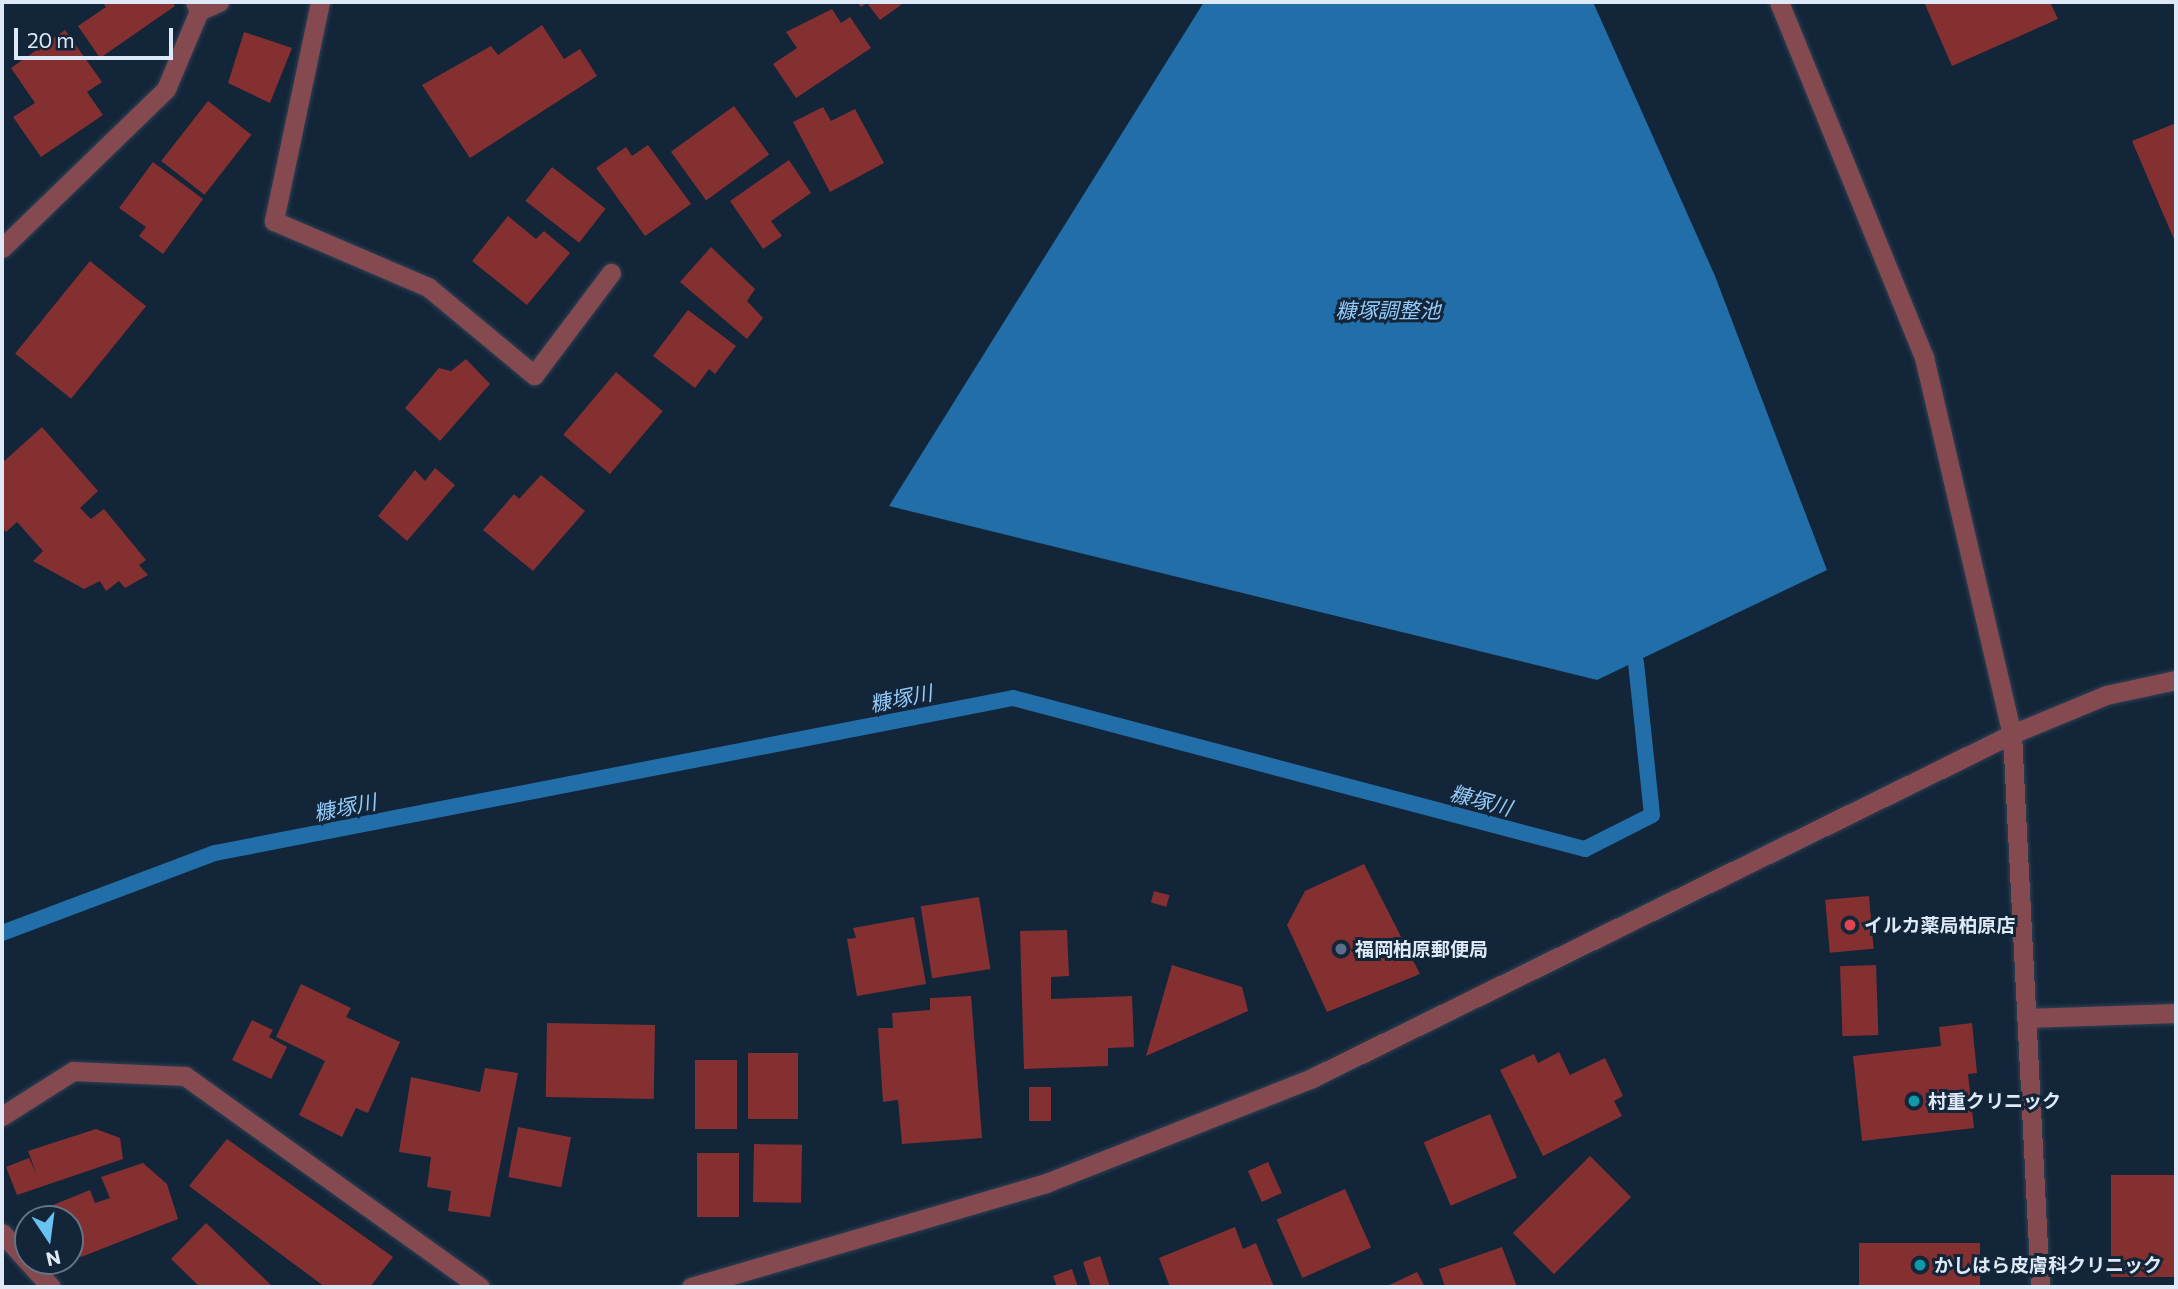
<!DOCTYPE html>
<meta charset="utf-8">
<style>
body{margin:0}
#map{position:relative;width:2178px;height:1289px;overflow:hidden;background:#132539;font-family:Commissioner,"Noto Sans JP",sans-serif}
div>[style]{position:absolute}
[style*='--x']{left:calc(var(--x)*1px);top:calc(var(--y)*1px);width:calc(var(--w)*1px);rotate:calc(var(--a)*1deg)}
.water>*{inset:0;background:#226ea8}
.stream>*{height:16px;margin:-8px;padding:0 8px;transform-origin:8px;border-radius:8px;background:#226ea8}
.building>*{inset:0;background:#843031;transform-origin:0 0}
.roads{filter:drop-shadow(0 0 2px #2f4053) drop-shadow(0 0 2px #2f4053)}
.minor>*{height:19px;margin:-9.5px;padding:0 9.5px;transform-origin:9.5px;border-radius:9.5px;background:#844a50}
.tertiary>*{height:19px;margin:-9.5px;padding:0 9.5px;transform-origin:9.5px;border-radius:9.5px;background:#844a50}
.dots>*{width:19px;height:19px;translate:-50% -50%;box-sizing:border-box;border:4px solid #132539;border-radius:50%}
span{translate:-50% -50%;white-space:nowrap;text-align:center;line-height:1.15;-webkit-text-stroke:6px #132539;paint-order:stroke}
.poi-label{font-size:19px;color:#dde9f6;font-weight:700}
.left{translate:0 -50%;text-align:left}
.water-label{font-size:21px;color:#94caf9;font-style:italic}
.frame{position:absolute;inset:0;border:4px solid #dde9f6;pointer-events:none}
.north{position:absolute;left:14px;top:1205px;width:70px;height:70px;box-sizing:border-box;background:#132539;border:2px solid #647385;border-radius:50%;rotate:167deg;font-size:19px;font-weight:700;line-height:28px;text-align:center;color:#dde9f6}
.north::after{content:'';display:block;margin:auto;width:24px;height:32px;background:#69c3f1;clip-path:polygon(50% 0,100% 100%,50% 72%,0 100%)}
.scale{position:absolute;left:14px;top:28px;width:159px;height:32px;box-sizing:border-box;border:4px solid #dde9f6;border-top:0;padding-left:9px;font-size:21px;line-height:24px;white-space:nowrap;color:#dde9f6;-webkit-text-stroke:5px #132539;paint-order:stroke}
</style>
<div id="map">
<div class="water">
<div style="clip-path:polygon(1204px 2px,1593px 2px,1715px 276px,1827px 570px,1597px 680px,889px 506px)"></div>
</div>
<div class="stream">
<div style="--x:2;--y:933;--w:228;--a:-20.6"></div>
<div style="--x:215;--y:853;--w:813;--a:-10.99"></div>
<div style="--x:1013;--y:698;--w:592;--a:14.79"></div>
<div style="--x:1585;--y:849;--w:75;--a:-26.9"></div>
<div style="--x:1652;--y:815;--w:154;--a:-96"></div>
</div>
<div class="building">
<div style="clip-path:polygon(102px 2px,172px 2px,175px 6px,100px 58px,78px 26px,106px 7px)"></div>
<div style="clip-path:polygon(857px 2px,905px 2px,880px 20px,867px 3px,861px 7px)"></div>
<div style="clip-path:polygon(1924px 2px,2050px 2px,2058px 19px,1952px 66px)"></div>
<div style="clip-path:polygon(832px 9px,841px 23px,850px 17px,871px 48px,796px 98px,773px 64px,797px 48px,786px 32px)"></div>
<div style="clip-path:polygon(542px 25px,564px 59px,580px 49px,597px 76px,470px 158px,422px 85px,491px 46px,498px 55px)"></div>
<div style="clip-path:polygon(65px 30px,102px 82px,87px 92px,103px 115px,41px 157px,13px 117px,35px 103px,11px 68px)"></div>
<div style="clip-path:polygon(244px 32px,292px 48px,270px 103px,228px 83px)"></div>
<div style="left:208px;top:101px;width:55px;height:76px;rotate:38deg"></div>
<div style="left:734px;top:106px;width:60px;height:78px;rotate:54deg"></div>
<div style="clip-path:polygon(823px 107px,831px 121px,855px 109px,884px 163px,830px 192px,793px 122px)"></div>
<div style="clip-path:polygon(2176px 123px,2176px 244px,2132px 141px)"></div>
<div style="clip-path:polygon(648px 145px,691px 204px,645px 236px,596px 168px,626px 147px,632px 156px)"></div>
<div style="clip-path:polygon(789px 160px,811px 193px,771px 221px,782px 236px,763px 249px,730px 201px)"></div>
<div style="clip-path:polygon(153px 162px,203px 199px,163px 254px,139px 236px,146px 227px,119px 208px)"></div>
<div style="left:552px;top:167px;width:68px;height:43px;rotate:38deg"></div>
<div style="clip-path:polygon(508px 216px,536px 239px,544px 231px,570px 253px,527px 305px,472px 261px)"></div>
<div style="clip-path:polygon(711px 247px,755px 289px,747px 301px,763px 318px,747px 339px,680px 282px)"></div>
<div style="left:90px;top:261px;width:72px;height:119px;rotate:39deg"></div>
<div style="clip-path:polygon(688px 310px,736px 346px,715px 374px,709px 369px,695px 388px,653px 356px)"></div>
<div style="clip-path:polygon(466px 359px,490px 384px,440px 441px,405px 408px,439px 368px,451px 371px)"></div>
<div style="left:616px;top:372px;width:61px;height:82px;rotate:40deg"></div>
<div style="clip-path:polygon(42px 427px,98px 491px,80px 508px,91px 519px,104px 509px,146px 560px,139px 565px,148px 575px,125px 588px,119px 581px,106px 591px,100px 581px,84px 589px,33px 561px,43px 551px,17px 522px,6px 532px,2px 527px,2px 463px)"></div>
<div style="clip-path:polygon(435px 468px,455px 485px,407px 541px,378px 516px,415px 470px,425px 481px)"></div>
<div style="clip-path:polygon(541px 475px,585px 511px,533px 571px,483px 530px,514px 494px,519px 499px)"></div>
<div style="clip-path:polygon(1364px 864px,1420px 974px,1327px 1012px,1287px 925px,1305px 891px)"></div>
<div style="left:1154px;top:891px;width:16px;height:12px;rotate:15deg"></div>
<div style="left:1869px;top:896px;width:53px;height:44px;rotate:85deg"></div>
<div style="left:979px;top:897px;width:73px;height:59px;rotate:81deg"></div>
<div style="clip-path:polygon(914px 917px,926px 984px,857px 996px,847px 939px,856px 938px,853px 928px)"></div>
<div style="clip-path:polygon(1067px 930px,1069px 976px,1051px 977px,1051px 999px,1132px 996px,1134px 1047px,1108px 1048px,1108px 1066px,1024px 1069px,1020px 931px)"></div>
<div style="clip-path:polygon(1172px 965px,1242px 987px,1248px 1011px,1146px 1056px)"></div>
<div style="left:1876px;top:965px;width:70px;height:36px;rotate:88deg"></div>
<div style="clip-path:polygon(301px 984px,351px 1008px,346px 1017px,400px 1042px,368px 1113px,356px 1108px,342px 1137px,299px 1115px,325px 1061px,276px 1037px)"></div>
<div style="clip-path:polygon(971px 996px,982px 1138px,902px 1144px,898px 1100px,883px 1102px,878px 1028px,893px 1028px,892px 1013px,930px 1010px,930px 998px)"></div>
<div style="clip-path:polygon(252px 1020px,273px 1030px,269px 1037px,287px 1047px,271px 1079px,232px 1060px)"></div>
<div style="clip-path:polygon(1972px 1023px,1977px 1073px,1968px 1074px,1974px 1128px,1862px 1141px,1853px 1056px,1941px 1046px,1939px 1027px)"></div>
<div style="left:655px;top:1025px;width:74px;height:108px;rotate:91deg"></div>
<div style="clip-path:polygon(1559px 1052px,1570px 1075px,1605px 1058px,1623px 1096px,1614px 1101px,1622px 1116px,1543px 1156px,1500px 1070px,1534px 1054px,1538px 1063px)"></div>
<div style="left:798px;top:1053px;width:66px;height:50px;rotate:90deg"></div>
<div style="left:695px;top:1060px;width:42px;height:69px"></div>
<div style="clip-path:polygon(485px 1068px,518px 1073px,490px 1217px,448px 1211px,451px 1191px,427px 1187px,431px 1157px,399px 1152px,411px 1077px,480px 1092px)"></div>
<div style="left:1051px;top:1087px;width:34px;height:22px;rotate:90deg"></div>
<div style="left:1490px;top:1114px;width:69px;height:72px;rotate:67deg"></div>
<div style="left:518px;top:1127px;width:54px;height:51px;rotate:11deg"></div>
<div style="clip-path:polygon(96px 1129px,120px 1138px,123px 1159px,17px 1195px,6px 1167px,29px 1158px,36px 1173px,28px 1151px)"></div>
<div style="clip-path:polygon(227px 1139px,393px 1257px,370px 1287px,325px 1287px,189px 1186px)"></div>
<div style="left:754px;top:1144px;width:48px;height:58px;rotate:1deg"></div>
<div style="left:697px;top:1153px;width:42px;height:64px"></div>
<div style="left:1590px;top:1156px;width:58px;height:109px;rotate:45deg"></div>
<div style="left:1268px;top:1162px;width:34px;height:22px;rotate:66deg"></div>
<div style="clip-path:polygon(143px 1163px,167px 1184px,178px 1219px,81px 1257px,70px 1244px,70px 1219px,59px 1219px,53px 1205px,90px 1190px,95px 1203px,110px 1198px,101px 1177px)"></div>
<div style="left:2176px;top:1175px;width:102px;height:65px;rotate:90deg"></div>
<div style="left:1345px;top:1189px;width:64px;height:75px;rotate:66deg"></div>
<div style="clip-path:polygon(206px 1223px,271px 1285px,274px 1287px,200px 1287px,171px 1259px)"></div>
<div style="clip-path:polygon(1235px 1227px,1243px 1249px,1256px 1243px,1274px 1287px,1170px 1287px,1159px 1258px)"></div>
<div style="left:1859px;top:1243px;width:121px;height:44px"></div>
<div style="clip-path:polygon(1502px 1247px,1517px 1287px,1445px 1287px,1439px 1269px)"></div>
<div style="clip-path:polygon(1100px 1256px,1110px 1287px,1091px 1287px,1083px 1262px)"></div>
<div style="clip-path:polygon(1072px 1269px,1078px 1287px,1057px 1287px,1053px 1276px)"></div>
<div style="clip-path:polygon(1417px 1272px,1425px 1287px,1385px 1287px)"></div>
</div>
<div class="roads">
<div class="minor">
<div style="--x:320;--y:2;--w:224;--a:101.9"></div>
<div style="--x:274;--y:221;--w:168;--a:23.2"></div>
<div style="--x:428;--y:287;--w:138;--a:39.7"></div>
<div style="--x:534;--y:375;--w:128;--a:-53"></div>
<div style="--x:199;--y:11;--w:22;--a:-24"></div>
<div style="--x:2;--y:248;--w:228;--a:-44.1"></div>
<div style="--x:166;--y:89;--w:85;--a:-67.1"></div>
<div style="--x:199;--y:11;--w:10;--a:-114"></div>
<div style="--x:2026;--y:1018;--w:150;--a:-1.9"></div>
<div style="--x:2;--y:1116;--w:84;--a:-32.4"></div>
<div style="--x:73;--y:1071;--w:112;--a:2.6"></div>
<div style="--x:185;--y:1076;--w:363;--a:35.6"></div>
<div style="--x:2;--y:1233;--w:73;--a:47.8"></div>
</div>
<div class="tertiary">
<div style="--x:1779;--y:2;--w:383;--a:67.8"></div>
<div style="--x:1924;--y:357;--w:387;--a:76.9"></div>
<div style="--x:2012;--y:734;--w:554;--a:87.1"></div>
<div style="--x:691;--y:1287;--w:370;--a:-16.3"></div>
<div style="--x:1046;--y:1183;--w:286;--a:-21.5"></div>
<div style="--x:1312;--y:1078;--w:780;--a:-26.17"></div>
<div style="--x:2012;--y:734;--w:102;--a:-22.5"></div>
<div style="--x:2106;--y:695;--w:72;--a:-12.1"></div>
</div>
</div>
<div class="dots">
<div style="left:1850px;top:925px;background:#e0444e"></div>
<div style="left:1341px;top:949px;background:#5c6f8a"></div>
<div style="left:1914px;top:1101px;background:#0f9aa8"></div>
<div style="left:1920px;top:1265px;background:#0f9aa8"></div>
</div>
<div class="poi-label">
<span class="left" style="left:1864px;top:925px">イルカ薬局柏原店</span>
<span class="left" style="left:1355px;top:949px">福岡柏原郵便局</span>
<span class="left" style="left:1928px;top:1101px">村重クリニック</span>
<span class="left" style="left:1934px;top:1265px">かしはら皮膚科クリニック</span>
</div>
<div class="water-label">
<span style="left:1388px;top:310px">糠塚調整池</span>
<span style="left:901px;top:698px;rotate:-11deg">糠塚川</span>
<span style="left:1481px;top:800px;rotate:15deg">糠塚川</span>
<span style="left:345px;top:807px;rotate:-11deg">糠塚川</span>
</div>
<div class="frame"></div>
<div class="north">N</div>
<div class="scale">20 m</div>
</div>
